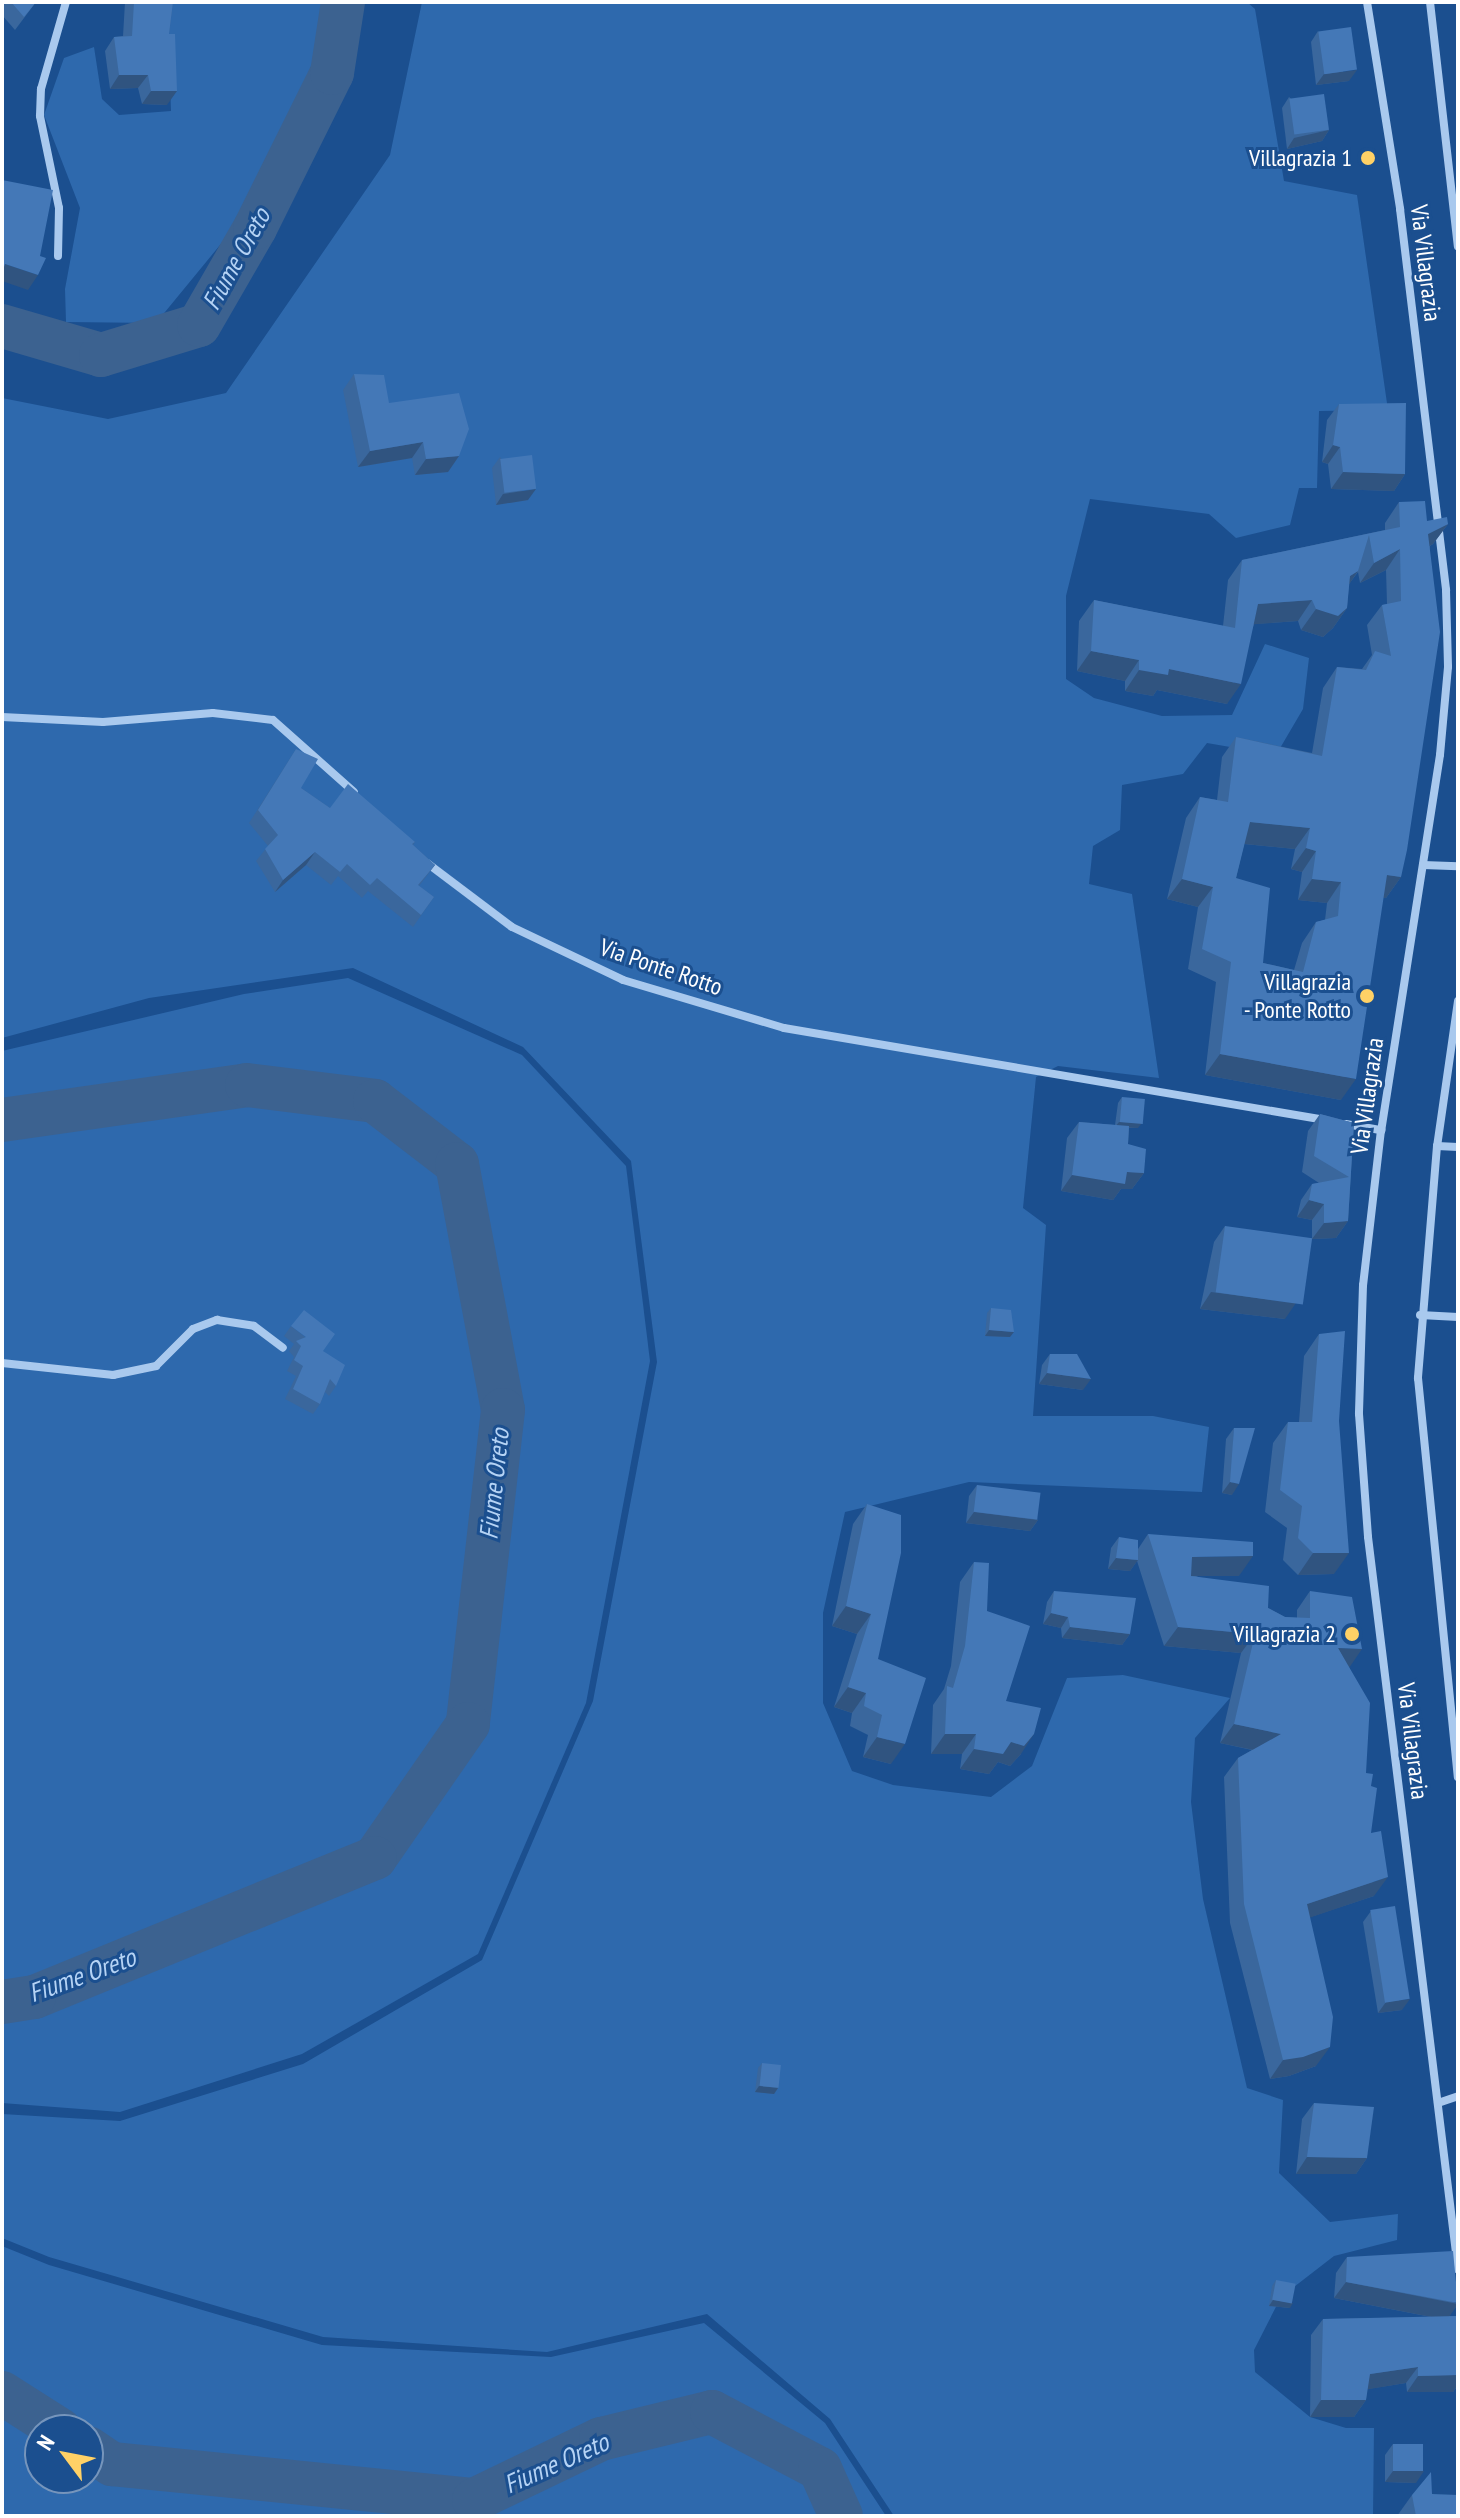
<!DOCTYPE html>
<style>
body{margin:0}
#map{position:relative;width:1460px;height:2518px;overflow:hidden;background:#1b4f8f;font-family:"PT Sans Narrow",sans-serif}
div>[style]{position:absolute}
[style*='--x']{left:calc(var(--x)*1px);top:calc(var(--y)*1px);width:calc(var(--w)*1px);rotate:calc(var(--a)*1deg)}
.green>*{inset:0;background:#2e69ad}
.river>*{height:44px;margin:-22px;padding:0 22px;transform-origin:22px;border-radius:22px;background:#3c6290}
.street>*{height:8px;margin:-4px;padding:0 4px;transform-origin:4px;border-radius:4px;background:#a9c9ee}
.wall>*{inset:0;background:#3a679d}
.shaded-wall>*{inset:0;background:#305480}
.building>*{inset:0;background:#4478b7;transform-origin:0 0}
.dots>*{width:22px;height:22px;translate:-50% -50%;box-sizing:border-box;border:4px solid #1b4f8f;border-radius:50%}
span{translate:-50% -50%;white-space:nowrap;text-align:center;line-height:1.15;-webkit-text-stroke:6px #1b4f8f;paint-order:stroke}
.poi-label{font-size:24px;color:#fff}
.right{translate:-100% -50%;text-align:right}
.street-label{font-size:24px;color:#fff}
.water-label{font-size:26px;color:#b5d3f5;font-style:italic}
.frame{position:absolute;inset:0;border:4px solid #fff;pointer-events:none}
.north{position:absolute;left:24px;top:2414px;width:80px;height:80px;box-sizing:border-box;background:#1b4f8f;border:2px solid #7695bc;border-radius:50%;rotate:302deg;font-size:22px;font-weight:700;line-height:32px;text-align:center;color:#fff}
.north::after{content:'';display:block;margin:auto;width:28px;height:36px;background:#ffd166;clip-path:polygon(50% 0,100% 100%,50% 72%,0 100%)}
</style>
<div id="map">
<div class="green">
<div style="clip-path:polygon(167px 2px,322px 2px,322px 36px,291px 123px,234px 228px,156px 323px,66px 322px,65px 289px,80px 208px,44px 115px,64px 58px,94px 47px,102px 99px,119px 115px,171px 111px)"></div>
<div style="clip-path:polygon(422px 2px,1247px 2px,1255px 9px,1284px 181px,1357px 195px,1388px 410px,1319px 411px,1317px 488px,1299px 488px,1290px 525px,1236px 538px,1209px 514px,1090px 499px,1066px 596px,1066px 679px,1094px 698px,1162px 716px,1232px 715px,1265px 644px,1309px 658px,1303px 709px,1276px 755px,1207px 743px,1183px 774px,1122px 785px,1120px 830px,1093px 846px,1089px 884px,1132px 894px,1159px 1078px,1058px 1066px,1036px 1077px,1023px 1208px,1046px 1225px,1033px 1416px,1153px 1416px,1209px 1427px,1202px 1492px,969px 1482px,845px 1512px,823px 1613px,823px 1703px,852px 1771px,893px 1785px,991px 1797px,1032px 1766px,1067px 1678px,1123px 1675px,1230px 1698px,1195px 1738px,1191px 1802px,1203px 1899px,1247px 2088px,1283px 2100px,1279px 2173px,1330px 2222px,1398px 2214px,1397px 2240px,1334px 2256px,1281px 2297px,1254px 2350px,1255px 2372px,1310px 2417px,1346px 2428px,1374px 2428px,1373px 2516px,894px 2516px,830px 2419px,707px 2314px,547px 2352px,323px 2337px,49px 2257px,2px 2238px,2px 2114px,120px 2121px,303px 2064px,482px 1960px,593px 1701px,657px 1362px,631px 1161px,523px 1047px,353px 968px,149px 998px,2px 1038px,2px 398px,108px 419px,226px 393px,390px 155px)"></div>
<div style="clip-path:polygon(348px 978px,522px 1055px,626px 1166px,650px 1361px,586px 1703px,478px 1954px,302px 2054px,120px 2112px,2px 2103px,2px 1051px,244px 994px)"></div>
<div style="clip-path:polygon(evenodd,2px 2246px,49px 2265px,322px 2345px,551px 2357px,704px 2323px,825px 2423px,886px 2516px,2px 2516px,2px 2246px,40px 2430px,88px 2430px,88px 2478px,40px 2478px,40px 2430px)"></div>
</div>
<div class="river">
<div style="--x:2;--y:326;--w:103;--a:16.3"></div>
<div style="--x:101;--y:355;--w:102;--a:-17"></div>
<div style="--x:199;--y:325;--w:112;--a:-60"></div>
<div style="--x:255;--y:228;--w:173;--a:-63.6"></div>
<div style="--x:332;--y:73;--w:72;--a:-81.2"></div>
<div style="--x:2;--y:1120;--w:247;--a:-8.1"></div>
<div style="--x:247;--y:1085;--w:129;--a:7.1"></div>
<div style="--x:375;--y:1101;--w:103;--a:37.5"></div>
<div style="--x:457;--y:1164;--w:250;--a:79.4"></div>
<div style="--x:503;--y:1410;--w:316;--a:96.4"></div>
<div style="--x:468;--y:1724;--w:163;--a:124.8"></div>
<div style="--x:375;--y:1858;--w:368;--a:157.8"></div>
<div style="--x:34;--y:1997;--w:32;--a:171"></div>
<div style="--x:2;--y:2393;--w:69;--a:32.5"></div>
<div style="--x:88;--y:2448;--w:29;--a:34"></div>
<div style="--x:112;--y:2464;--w:364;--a:5.7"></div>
<div style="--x:474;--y:2500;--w:141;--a:-25.7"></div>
<div style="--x:601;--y:2439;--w:114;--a:-13.7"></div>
<div style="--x:712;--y:2412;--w:122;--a:27.8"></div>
<div style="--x:820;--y:2469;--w:51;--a:65.9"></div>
</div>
<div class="street">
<div style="--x:1367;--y:2;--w:210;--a:80.9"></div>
<div style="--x:1400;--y:209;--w:384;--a:83.1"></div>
<div style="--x:1446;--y:590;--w:77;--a:88.5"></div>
<div style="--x:1448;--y:667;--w:88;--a:95.2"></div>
<div style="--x:1440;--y:755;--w:380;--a:98.9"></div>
<div style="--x:1381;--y:1130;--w:156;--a:96.6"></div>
<div style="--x:1363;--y:1285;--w:129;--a:91.8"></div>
<div style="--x:1359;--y:1414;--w:123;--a:85.8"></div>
<div style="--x:1368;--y:1537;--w:738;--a:82.99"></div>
<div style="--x:1430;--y:2;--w:246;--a:83.5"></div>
<div style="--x:58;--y:256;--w:48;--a:-88.8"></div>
<div style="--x:59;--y:208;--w:94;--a:-101.7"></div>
<div style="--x:40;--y:116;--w:27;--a:-88"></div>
<div style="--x:41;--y:89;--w:91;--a:-74"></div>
<div style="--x:2;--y:717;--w:101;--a:2.8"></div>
<div style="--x:103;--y:722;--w:110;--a:-4.7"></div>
<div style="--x:213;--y:713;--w:60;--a:6.7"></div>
<div style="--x:273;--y:720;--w:108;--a:41.6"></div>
<div style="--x:427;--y:863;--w:106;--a:37"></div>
<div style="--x:512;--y:927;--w:123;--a:25.5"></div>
<div style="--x:623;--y:980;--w:168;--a:16.6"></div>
<div style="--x:784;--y:1028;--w:549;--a:9.65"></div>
<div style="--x:1423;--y:865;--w:35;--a:2"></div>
<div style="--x:1458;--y:1001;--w:147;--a:98.2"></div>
<div style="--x:1437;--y:1146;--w:233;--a:94.7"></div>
<div style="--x:1418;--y:1378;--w:401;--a:84.3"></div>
<div style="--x:1346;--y:1124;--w:36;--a:10"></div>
<div style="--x:1437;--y:1146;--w:21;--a:3"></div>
<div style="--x:1420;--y:1315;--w:38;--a:3"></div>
<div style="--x:2;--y:1363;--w:112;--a:6.2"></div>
<div style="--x:113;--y:1375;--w:44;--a:-11.8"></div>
<div style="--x:156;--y:1366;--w:52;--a:-45"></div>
<div style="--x:193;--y:1329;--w:26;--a:-21"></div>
<div style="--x:217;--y:1320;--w:37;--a:9"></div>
<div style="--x:254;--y:1326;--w:36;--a:37"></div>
<div style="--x:1438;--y:2103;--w:21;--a:-19"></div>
</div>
<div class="wall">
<div style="clip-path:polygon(2px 2px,36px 2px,15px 30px,2px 15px)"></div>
<div style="clip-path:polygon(125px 2px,173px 2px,169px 34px,167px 105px,142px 104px,138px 88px,110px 89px,105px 51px,114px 37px,123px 36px)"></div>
<div style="clip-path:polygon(1318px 31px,1349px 81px,1316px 85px,1311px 42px)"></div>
<div style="clip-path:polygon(1289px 97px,1329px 130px,1322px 141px,1287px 149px,1282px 108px)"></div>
<div style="clip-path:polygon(354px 374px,389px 403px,459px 456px,448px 472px,415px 475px,412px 458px,358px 467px,343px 390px)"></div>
<div style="clip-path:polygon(1339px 404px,1405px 474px,1394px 491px,1331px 489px,1328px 464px,1322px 462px,1327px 420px)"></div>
<div style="clip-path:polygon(500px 457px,528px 500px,496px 505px,492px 468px)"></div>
<div style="clip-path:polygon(evenodd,1399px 502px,1427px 521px,1448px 524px,1433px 544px,1430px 546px,1401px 877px,1386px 898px,1383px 897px,1341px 1100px,1205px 1075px,1216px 982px,1188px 969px,1198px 907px,1167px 899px,1186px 818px,1200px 797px,1217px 800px,1222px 757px,1236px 737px,1312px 753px,1323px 688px,1337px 667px,1362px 669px,1372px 655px,1367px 625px,1382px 605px,1387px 604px,1386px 570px,1360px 583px,1358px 572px,1349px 584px,1347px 608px,1333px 628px,1323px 637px,1301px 630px,1298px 621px,1254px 624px,1227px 704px,1157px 690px,1153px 696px,1125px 691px,1125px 681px,1077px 671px,1079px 621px,1094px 600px,1223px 626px,1228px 580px,1242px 560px,1385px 530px,1385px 523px,1399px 502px,1244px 844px,1295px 849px,1291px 869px,1302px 872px,1298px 900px,1327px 903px,1325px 920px,1316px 922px,1302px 943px,1294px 970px,1263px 963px,1236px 878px,1244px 844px)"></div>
<div style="clip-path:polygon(296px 749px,301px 788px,330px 808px,415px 842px,413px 845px,435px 865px,419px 886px,434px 897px,413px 927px,368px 891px,362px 898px,338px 876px,331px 885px,306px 865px,275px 892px,256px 861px,268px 846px,249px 823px)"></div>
<div style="clip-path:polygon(1122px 1097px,1138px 1128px,1129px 1128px,1128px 1144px,1144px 1173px,1132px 1189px,1121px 1189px,1113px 1200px,1061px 1191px,1067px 1138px,1079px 1122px,1115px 1125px,1118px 1103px)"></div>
<div style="clip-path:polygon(1320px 1114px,1354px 1123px,1348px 1221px,1336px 1238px,1312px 1239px,1312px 1220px,1297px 1217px,1301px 1200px,1312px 1184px,1319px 1183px,1302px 1172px,1308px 1131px)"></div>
<div style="clip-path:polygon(1225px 1226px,1285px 1319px,1200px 1309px,1214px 1242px)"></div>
<div style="clip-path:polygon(991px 1308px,1010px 1337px,985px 1336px,987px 1313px)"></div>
<div style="clip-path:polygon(291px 1326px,323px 1351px,336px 1386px,329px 1396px,325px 1392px,320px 1404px,313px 1414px,285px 1399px,296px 1376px,287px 1371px,294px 1357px,289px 1351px,294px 1344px,284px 1336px)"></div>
<div style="clip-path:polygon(1319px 1334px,1339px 1421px,1334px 1574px,1298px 1575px,1283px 1560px,1287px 1528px,1265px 1512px,1273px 1443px,1288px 1422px,1299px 1422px,1304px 1356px)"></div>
<div style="clip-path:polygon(1050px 1354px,1083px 1390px,1039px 1384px,1042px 1365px)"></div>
<div style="clip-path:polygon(1234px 1428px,1232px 1495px,1222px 1493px,1226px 1439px)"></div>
<div style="clip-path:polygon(977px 1485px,1038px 1520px,1030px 1531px,966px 1523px,969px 1496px)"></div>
<div style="clip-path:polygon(867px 1504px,878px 1659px,891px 1764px,863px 1757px,868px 1735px,850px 1726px,852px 1713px,834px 1707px,857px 1634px,832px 1626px,853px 1524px)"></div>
<div style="clip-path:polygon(1148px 1534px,1239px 1576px,1196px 1576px,1268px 1608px,1285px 1617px,1297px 1618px,1297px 1610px,1310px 1591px,1349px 1668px,1366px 1773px,1371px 1786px,1371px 1833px,1374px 1896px,1310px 1917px,1316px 2066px,1289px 2076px,1270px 2079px,1230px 1923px,1224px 1777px,1238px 1758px,1252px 1750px,1220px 1743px,1241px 1653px,1164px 1646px,1137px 1561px,1130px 1571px,1108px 1569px,1111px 1548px,1119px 1537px,1138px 1549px)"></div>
<div style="clip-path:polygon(974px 1562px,987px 1611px,1006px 1701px,1021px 1754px,1010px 1766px,998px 1762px,989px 1774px,960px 1769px,962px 1754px,931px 1754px,933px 1705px,944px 1689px,951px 1666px,960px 1582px)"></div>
<div style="clip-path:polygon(1054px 1591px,1130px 1634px,1122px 1645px,1062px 1638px,1061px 1628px,1043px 1624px,1047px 1602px)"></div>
<div style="clip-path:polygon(1371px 1911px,1402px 2010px,1378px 2013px,1363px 1922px)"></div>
<div style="clip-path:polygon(762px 2063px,778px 2088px,774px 2094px,755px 2092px,758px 2068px)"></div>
<div style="clip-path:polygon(1314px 2103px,1367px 2158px,1356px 2174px,1296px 2174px,1302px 2119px)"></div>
<div style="clip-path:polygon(1347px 2257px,1458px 2304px,1449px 2316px,1458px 2316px,1458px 2385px,1453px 2392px,1407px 2392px,1406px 2383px,1367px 2389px,1366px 2400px,1354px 2417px,1310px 2417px,1311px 2335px,1323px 2319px,1431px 2317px,1334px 2298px,1336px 2273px)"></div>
<div style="clip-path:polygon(1276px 2280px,1290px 2308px,1269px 2306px,1272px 2286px)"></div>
<div style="clip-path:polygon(1393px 2444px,1416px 2483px,1385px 2482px,1385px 2455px)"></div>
<div style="clip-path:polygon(1432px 2494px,1458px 2516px,1397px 2516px,1412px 2495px)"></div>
</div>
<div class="shaded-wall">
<div style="clip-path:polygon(1357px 70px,1349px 81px,1316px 85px,1324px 74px)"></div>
<div style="clip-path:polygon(119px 75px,148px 75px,138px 88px,110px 89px)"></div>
<div style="clip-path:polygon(151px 91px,177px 91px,167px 105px,142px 104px)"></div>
<div style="clip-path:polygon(1329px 130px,1322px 141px,1287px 149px,1294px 138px)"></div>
<div style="clip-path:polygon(5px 264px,38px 275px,28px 290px,2px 281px,2px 268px)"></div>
<div style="clip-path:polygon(423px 442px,412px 458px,358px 467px,370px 451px)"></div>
<div style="clip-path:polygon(1333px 445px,1340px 447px,1328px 464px,1322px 462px)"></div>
<div style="clip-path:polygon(459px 456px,448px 472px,415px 475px,426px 459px)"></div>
<div style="clip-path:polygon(1343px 472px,1405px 474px,1394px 491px,1331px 489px)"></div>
<div style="clip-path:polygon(536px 489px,528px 500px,496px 505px,503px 494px)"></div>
<div style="clip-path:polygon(1448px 524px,1433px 544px,1414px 555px,1428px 534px)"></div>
<div style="clip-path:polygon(1400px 549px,1386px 570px,1360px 583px,1374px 563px)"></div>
<div style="clip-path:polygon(1358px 571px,1344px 592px,1350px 576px)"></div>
<div style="clip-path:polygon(1312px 600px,1298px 621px,1244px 625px,1258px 604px)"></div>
<div style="clip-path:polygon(1347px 608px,1333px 628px,1323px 637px,1301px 630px,1316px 609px)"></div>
<div style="clip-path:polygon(1091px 651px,1139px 660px,1125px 681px,1077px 671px)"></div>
<div style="clip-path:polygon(1169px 669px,1241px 684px,1227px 704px,1157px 690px,1153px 696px,1125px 691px,1139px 670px)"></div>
<div style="clip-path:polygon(1250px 822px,1310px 828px,1295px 849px,1235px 843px)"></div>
<div style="clip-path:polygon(1306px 848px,1316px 851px,1302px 872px,1291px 869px)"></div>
<div style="clip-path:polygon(315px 852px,306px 865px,275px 892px,283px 880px)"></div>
<div style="clip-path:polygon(1387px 875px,1401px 877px,1386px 898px,1372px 896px)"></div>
<div style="clip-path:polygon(1182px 879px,1213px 887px,1198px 907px,1167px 899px)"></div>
<div style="clip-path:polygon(1312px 879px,1341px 882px,1327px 903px,1298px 900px)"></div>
<div style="clip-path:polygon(1220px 1054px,1356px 1079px,1341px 1100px,1205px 1075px)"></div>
<div style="clip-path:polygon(1119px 1122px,1142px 1123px,1138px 1128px,1115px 1127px)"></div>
<div style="clip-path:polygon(1127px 1172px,1144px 1173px,1132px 1189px,1121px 1189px,1113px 1200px,1061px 1191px,1072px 1175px)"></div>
<div style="clip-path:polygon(1309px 1200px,1324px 1204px,1312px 1220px,1297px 1217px)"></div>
<div style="clip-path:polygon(1348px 1221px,1336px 1238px,1312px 1239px,1324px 1223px)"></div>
<div style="clip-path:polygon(1211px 1292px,1296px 1303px,1285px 1319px,1200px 1309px)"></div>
<div style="clip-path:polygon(989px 1330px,1014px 1332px,1010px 1337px,985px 1336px)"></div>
<div style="clip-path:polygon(1047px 1373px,1091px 1379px,1083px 1390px,1039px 1384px)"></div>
<div style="clip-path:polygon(1230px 1482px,1239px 1484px,1232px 1495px,1222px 1493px)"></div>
<div style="clip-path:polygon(974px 1512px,1038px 1520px,1030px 1531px,966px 1523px)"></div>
<div style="clip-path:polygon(1313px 1553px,1349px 1553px,1334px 1574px,1298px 1575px)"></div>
<div style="clip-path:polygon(1253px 1556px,1239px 1576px,1179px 1576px,1192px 1557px)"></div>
<div style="clip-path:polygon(1116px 1558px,1138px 1560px,1130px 1571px,1108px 1569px)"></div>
<div style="clip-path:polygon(846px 1606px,871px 1614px,857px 1634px,832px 1626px)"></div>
<div style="clip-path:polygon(1051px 1613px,1068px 1617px,1061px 1628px,1043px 1624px)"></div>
<div style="clip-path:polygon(1070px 1627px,1130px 1634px,1122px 1645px,1062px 1638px)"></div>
<div style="clip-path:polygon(1178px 1627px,1255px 1634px,1241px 1653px,1164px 1646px)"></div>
<div style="clip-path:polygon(1338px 1648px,1362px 1649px,1349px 1668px)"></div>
<div style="clip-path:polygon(848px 1687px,866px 1693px,852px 1713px,834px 1707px)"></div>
<div style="clip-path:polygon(1234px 1724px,1281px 1734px,1268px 1753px,1220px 1743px)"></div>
<div style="clip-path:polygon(945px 1734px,976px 1734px,962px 1754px,931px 1754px)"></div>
<div style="clip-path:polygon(1034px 1734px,1021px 1754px,1010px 1766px,998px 1762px,989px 1774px,960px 1769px,974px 1749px,1011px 1742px)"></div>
<div style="clip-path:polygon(877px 1737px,905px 1744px,891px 1764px,863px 1757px)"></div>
<div style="clip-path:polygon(1388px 1877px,1374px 1896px,1294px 1923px,1307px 1904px)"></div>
<div style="clip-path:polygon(1410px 1999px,1402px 2010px,1378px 2013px,1386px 2002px)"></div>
<div style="clip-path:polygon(1330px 2047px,1316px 2066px,1289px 2076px,1270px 2079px,1283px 2060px)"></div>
<div style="clip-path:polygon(759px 2086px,778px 2088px,774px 2094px,755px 2092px)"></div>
<div style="clip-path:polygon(1307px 2157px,1367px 2158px,1356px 2174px,1296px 2174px)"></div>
<div style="clip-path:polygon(1346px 2282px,1458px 2304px,1447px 2320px,1334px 2298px)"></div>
<div style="clip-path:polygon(1273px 2300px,1293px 2303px,1290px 2308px,1269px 2306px)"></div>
<div style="clip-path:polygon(1418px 2367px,1406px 2383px,1358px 2391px,1370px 2374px)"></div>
<div style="clip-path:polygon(1458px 2375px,1458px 2385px,1453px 2392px,1407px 2392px,1418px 2376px)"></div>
<div style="clip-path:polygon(1321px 2400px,1366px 2400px,1354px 2417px,1310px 2417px)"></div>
<div style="clip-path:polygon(1393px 2471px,1424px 2471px,1416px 2483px,1385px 2482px)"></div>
</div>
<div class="building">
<div style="clip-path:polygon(11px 2px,36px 2px,24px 17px)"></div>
<div style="clip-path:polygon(134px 2px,173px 2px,169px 34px,175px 34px,177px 91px,151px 91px,148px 75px,119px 75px,114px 37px,132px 36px)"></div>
<div style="left:1351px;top:27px;width:43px;height:33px;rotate:82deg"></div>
<div style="left:1324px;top:94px;width:36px;height:35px;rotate:82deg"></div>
<div style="clip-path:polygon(2px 180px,53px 190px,40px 256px,46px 258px,38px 275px,5px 264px,2px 273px)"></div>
<div style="clip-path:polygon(354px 374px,384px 375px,389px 403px,459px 393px,469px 429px,459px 456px,426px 459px,423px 442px,370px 451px)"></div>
<div style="clip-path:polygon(1406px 403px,1405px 474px,1343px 472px,1340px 447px,1333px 445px,1339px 404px)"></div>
<div style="left:532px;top:455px;width:34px;height:32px;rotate:83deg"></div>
<div style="clip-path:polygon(evenodd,1425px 501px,1427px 521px,1447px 517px,1448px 524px,1428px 534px,1440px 632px,1407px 850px,1401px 877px,1387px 875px,1356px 1079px,1220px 1054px,1231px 962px,1202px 949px,1213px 887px,1182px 879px,1200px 797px,1228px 802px,1236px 737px,1322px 756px,1337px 667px,1366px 670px,1375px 651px,1391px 656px,1382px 605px,1401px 601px,1400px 549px,1374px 563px,1369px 535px,1358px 571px,1350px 576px,1347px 608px,1338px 616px,1316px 609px,1312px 600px,1258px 604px,1241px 684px,1169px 669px,1168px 675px,1139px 670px,1139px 660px,1091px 651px,1094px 600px,1235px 628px,1242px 560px,1400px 527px,1399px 502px,1425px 501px,1250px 822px,1310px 828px,1306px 848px,1316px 851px,1312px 879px,1341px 882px,1338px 916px,1316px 922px,1303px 972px,1263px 963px,1270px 888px,1236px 878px,1250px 822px)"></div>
<div style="clip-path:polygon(296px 749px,318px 759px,301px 788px,330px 808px,348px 784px,415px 842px,412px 844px,435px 865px,418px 885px,434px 897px,421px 915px,377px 878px,370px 885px,347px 864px,340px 872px,315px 852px,283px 880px,265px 849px,278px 835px,258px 810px)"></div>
<div style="left:1122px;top:1097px;width:23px;height:25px;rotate:5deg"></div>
<div style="clip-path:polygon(1320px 1114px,1354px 1123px,1348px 1221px,1324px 1223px,1324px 1204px,1309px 1200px,1312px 1184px,1349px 1177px,1314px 1156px)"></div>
<div style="clip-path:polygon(1079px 1122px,1129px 1126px,1128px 1144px,1146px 1149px,1144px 1173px,1127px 1172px,1125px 1184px,1072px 1175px)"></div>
<div style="left:1225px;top:1226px;width:88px;height:67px;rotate:8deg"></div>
<div style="clip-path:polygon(991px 1308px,1011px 1310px,1014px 1332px,989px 1330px)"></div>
<div style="clip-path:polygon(304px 1310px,335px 1334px,323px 1351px,345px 1365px,336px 1386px,330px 1379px,320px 1404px,293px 1389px,303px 1366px,294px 1360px,301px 1346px,296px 1341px,306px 1337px,291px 1326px)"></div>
<div style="clip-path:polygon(1345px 1331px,1339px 1421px,1349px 1553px,1313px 1553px,1298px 1538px,1302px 1506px,1280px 1490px,1288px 1422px,1312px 1422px,1319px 1334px)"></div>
<div style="clip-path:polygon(1050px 1354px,1077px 1354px,1091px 1379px,1047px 1373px)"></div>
<div style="clip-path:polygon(1234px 1428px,1255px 1428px,1239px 1484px,1230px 1482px)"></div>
<div style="left:977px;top:1485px;width:64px;height:27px;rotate:7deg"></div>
<div style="clip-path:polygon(867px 1504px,901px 1515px,901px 1553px,878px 1659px,926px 1678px,905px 1744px,877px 1737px,882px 1715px,864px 1706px,866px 1693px,848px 1687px,871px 1614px,846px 1606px)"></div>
<div style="clip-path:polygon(1148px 1534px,1253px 1542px,1253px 1556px,1192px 1557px,1191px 1576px,1269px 1586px,1268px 1608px,1285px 1617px,1310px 1618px,1310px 1591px,1352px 1597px,1362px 1649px,1338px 1648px,1370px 1703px,1366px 1773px,1373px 1774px,1371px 1786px,1377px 1788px,1371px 1833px,1381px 1831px,1388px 1877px,1307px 1904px,1333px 2017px,1330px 2047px,1303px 2057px,1283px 2060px,1244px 1904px,1238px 1758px,1281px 1734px,1234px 1724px,1255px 1634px,1178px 1627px)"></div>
<div style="clip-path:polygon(1119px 1537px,1138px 1540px,1138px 1560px,1116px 1558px)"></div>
<div style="clip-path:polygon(974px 1562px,989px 1563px,987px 1611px,1030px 1626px,1006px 1701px,1041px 1708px,1034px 1734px,1024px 1746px,1011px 1742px,1003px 1754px,974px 1749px,976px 1734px,945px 1734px,947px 1686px,953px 1688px,965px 1646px)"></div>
<div style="clip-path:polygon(1054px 1591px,1136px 1598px,1130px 1634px,1070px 1627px,1068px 1617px,1051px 1613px)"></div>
<div style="left:1395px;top:1906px;width:94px;height:25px;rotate:81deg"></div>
<div style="left:762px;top:2063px;width:19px;height:23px;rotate:6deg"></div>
<div style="clip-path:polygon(1314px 2103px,1374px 2107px,1367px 2158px,1307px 2157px)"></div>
<div style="clip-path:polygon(1453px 2251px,1458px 2303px,1346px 2282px,1347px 2257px)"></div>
<div style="left:1276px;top:2280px;width:20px;height:20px;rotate:11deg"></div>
<div style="clip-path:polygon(1458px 2316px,1458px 2375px,1418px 2376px,1418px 2367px,1370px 2374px,1366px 2400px,1321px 2400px,1323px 2319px)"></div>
<div style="left:1393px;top:2444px;width:30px;height:27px"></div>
<div style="clip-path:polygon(1431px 2472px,1432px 2494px,1458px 2495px,1458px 2516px,1416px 2516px,1412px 2495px)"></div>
</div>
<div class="dots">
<div style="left:1368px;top:158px;background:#ffd166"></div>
<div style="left:1367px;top:996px;background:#ffd166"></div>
<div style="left:1352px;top:1634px;background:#ffd166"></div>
</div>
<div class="poi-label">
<span class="right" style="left:1352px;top:158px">Villagrazia 1</span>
<span class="right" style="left:1351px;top:996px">Villagrazia<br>- Ponte Rotto</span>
<span class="right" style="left:1336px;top:1634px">Villagrazia 2</span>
</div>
<div class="street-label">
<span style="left:1426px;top:263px;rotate:83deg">Via Villagrazia</span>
<span style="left:661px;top:967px;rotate:19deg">Via Ponte Rotto</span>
<span style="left:1367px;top:1096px;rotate:-82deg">Via Villagrazia</span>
<span style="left:1413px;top:1741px;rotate:83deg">Via Villagrazia</span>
</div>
<div class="water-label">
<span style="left:236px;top:259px;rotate:-61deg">Fiume Oreto</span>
<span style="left:494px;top:1484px;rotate:-84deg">Fiume Oreto</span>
<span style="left:82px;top:1975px;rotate:-20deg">Fiume Oreto</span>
<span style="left:556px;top:2463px;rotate:-24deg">Fiume Oreto</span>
</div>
<div class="frame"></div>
<div class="north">N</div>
</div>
